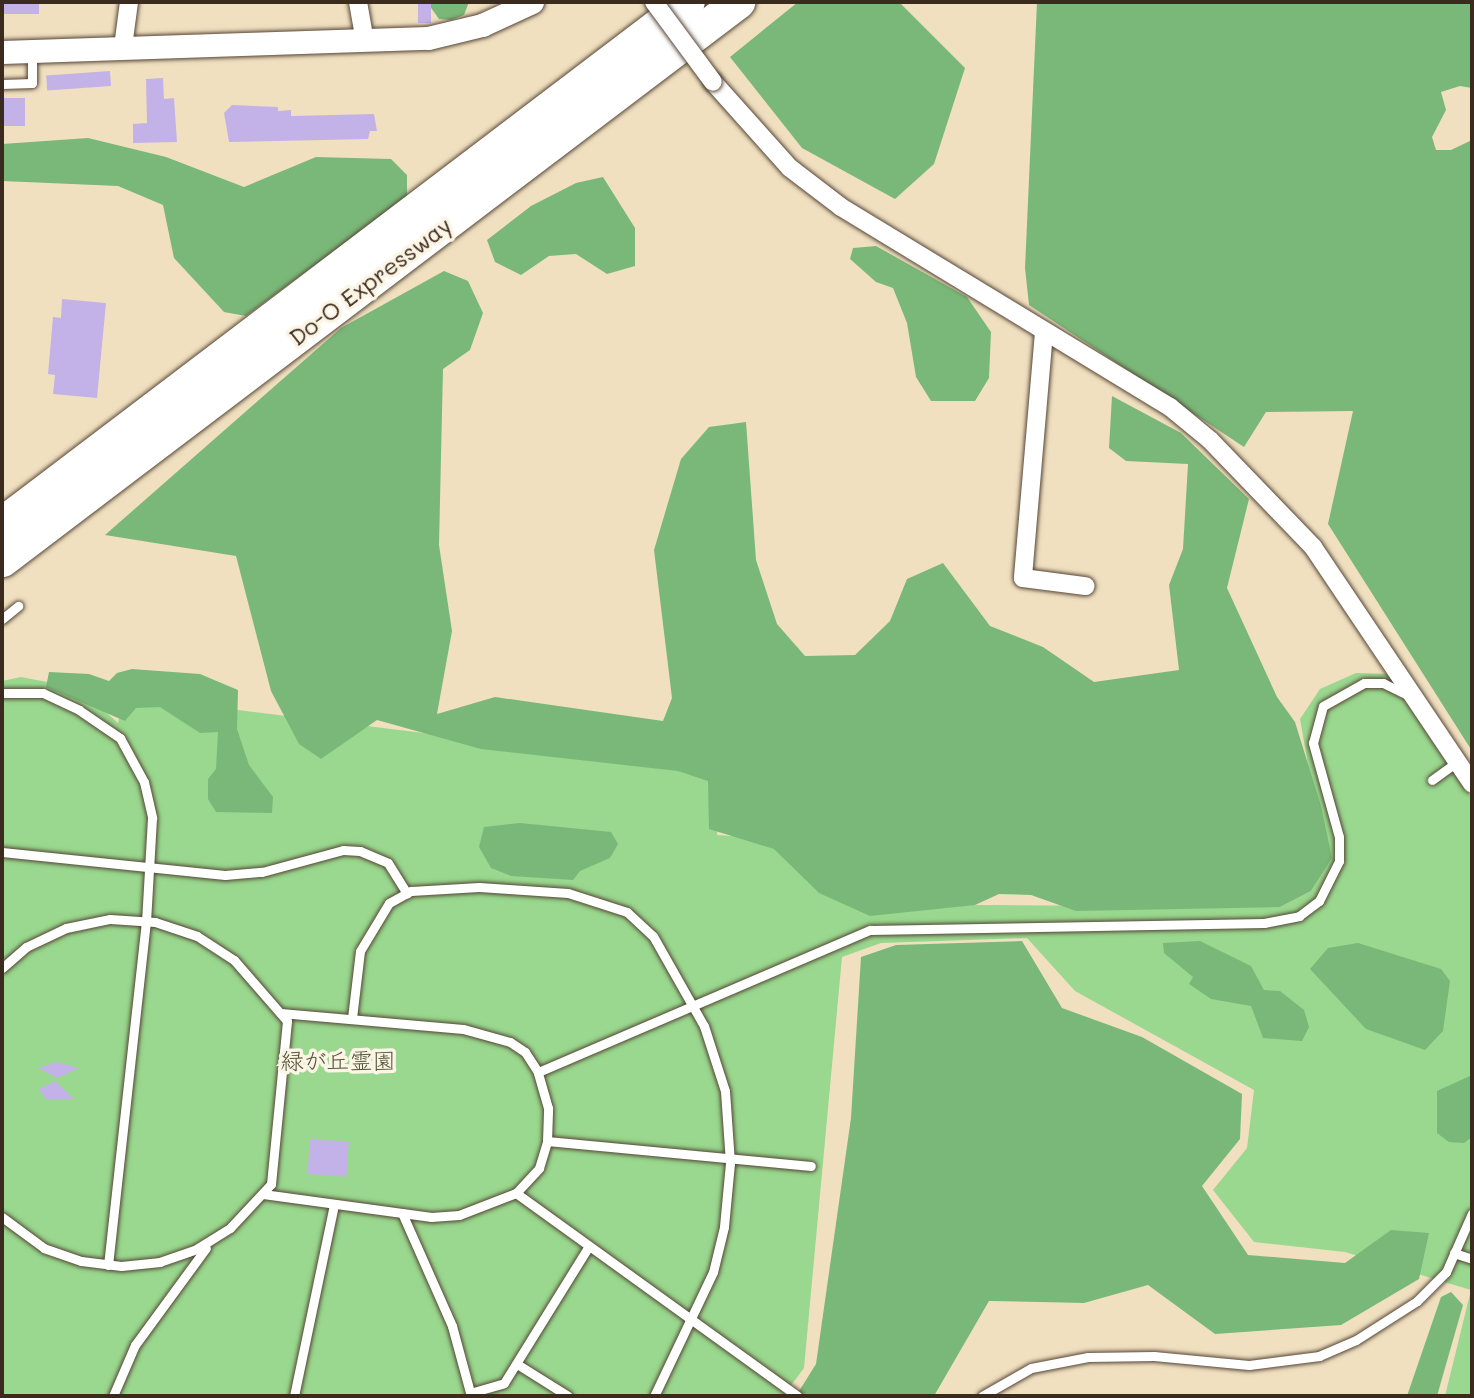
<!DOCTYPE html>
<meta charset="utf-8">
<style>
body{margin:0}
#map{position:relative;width:1474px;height:1398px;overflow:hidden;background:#f0e0c0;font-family:Mali,"Klee One",sans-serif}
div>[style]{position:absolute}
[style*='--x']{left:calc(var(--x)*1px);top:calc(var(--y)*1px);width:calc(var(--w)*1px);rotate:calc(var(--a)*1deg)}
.green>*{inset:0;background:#99d88e}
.forest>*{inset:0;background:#7ab879}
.building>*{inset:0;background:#c3b2e7;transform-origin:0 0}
.roads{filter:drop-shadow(0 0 2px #564536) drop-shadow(0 0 2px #564536)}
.service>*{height:9px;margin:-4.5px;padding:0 4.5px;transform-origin:4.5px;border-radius:4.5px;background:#fff}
.minor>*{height:18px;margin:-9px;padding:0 9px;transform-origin:9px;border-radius:9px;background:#fff}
.tertiary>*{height:23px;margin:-11.5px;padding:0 11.5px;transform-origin:11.5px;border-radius:11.5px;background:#fff}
.motorway>*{height:33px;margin:-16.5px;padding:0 16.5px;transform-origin:16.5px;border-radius:16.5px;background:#fff}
.bridges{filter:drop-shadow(0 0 2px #564536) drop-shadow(0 0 2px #564536)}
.minor-bridge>*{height:18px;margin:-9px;padding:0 9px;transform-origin:9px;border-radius:9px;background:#fff}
span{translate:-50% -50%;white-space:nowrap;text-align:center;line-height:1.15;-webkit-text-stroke:7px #fcf5e5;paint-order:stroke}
.street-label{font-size:23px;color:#3b2a1e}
.park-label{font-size:23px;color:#52563a}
.frame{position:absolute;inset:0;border:4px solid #3b2a1e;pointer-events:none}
</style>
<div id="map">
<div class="green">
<div style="clip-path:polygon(1356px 673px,1391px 674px,1472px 799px,1472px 1396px,1445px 1396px,1471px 1290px,1345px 1252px,1254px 1242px,1213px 1190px,1247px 1148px,1254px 1090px,1075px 991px,1027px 938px,881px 943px,842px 957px,804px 1368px,783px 1396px,2px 1396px,2px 681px,21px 677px,79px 688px,118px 723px,124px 696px,722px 770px,717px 835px,776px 839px,846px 904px,1280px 907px,1311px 891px,1326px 867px,1300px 719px,1320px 689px)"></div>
</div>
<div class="forest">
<div style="clip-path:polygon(427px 2px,469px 2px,464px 15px,451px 20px,439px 19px)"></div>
<div style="clip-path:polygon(798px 2px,899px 2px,965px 68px,934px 164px,895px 199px,802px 148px,730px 57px)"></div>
<div style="clip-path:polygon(1037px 2px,1472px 2px,1472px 88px,1460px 86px,1441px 92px,1446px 110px,1432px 137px,1436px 150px,1451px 150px,1472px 140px,1472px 751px,1328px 524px,1353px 411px,1266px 412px,1244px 447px,1029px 305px,1025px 268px)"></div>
<div style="clip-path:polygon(88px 138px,166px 157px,244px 187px,316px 157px,391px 159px,407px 175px,407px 197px,246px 316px,224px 312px,174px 258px,163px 205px,118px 186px,2px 181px,2px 144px)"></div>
<div style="clip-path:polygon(603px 177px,635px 228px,635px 266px,607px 274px,576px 254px,549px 256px,521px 275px,495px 262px,487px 240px,531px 206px,576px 183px)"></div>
<div style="clip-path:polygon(876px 246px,967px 297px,991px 332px,989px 378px,975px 401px,931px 401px,916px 377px,907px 323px,893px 288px,876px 282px,850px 259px,853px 248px)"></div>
<div style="clip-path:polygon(444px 271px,468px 281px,483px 313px,470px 350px,443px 369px,439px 545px,452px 631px,437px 714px,495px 697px,663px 721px,672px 698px,654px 550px,681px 459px,709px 427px,746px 422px,756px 560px,777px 624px,805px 656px,855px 655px,890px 621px,907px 579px,943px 563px,990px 626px,1043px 647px,1094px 682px,1179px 670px,1169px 585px,1183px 549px,1188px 464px,1126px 461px,1109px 448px,1112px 396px,1181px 433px,1249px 499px,1227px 588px,1277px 697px,1295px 722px,1321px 806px,1332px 858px,1311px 891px,1280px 907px,1076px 911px,1031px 895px,999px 894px,975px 905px,870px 916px,819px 893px,774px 849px,709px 829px,708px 781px,678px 771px,481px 749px,377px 720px,321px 759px,299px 744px,271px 691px,236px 556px,105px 535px,341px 328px)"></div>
<div style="clip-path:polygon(132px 669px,200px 674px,238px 690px,237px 729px,249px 765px,273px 797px,272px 813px,216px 812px,208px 799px,208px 779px,216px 769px,218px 732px,200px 733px,160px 707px,136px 708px,125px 721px,46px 687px,49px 672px,89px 674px,109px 681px,117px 673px)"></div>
<div style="clip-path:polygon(520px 823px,611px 832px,618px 844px,610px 858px,580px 871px,573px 880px,511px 876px,491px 868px,479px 847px,484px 827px)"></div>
<div style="clip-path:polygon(1022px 941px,1062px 1008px,1142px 1037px,1242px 1094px,1240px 1139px,1202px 1186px,1248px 1255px,1345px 1263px,1391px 1230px,1429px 1233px,1419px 1279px,1341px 1325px,1215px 1334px,1148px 1285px,1084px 1303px,989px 1301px,934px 1396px,796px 1396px,816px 1364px,851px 1118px,861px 957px,896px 945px)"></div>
<div style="clip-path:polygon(1200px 941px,1251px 966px,1264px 990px,1280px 991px,1304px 1010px,1309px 1027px,1302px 1041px,1263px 1038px,1251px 1006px,1211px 999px,1189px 984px,1193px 977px,1164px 953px,1163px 943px)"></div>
<div style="clip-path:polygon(1358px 943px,1441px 969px,1450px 981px,1443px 1031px,1425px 1050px,1366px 1029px,1310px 969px,1328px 948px)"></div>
<div style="clip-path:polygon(1472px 1075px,1472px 1137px,1464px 1143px,1449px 1142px,1437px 1133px,1437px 1091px)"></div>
<div style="clip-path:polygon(1451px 1292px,1463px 1305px,1437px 1396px,1407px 1396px,1441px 1297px)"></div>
</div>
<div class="building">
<div style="left:2px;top:2px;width:37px;height:12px"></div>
<div style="left:418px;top:2px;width:13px;height:21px"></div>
<div style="left:110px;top:71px;width:15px;height:64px;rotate:86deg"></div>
<div style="clip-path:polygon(163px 78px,164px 99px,174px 98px,177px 142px,133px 143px,133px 124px,147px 123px,146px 79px)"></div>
<div style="left:2px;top:98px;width:23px;height:28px"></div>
<div style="clip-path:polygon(232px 105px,278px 107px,278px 111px,291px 110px,291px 116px,374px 114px,377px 131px,370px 131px,368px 139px,229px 142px,224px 113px)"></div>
<div style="clip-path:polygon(62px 299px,106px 303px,97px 398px,53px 394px,55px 375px,48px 374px,53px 317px,61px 318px)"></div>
<div style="clip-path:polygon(56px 1062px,79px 1068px,57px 1078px,38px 1068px)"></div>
<div style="clip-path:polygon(55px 1081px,74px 1099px,49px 1100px,43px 1096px,39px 1089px)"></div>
<div style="left:310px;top:1139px;width:39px;height:35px;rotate:4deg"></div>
</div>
<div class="roads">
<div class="service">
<div style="--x:2;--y:84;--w:30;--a:-2"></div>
<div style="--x:32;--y:83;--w:31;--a:-90"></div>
<div style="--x:2;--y:619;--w:21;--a:-39"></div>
<div style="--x:2;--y:693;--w:41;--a:0"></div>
<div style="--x:43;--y:693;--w:40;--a:25"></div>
<div style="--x:79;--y:710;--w:50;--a:34.3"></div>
<div style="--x:120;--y:738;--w:50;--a:61.4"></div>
<div style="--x:144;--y:782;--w:37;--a:77"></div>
<div style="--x:152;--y:818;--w:103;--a:93.3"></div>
<div style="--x:146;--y:921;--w:346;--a:96.3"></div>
<div style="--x:1432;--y:780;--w:31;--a:-36"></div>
<div style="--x:2;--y:852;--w:224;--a:5.9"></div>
<div style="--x:225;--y:875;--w:37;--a:-5"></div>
<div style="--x:262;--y:872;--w:84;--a:-15.2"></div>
<div style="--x:343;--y:850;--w:17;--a:3"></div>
<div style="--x:360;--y:851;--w:30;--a:23"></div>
<div style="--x:388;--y:863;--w:36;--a:58"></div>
<div style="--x:2;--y:968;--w:32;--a:-41"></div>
<div style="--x:26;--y:947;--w:44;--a:-25.4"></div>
<div style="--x:66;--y:928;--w:45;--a:-11.6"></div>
<div style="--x:110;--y:919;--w:45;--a:3.8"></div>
<div style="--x:155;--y:922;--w:44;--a:18.4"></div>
<div style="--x:197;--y:936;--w:44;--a:33"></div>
<div style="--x:234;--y:960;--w:81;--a:49"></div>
<div style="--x:287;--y:1021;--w:164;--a:95.6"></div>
<div style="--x:271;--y:1184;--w:60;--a:133"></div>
<div style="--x:230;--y:1228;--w:39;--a:148"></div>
<div style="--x:197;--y:1249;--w:39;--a:161"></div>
<div style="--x:160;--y:1262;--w:39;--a:174"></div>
<div style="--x:121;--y:1266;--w:40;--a:-172.9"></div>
<div style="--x:81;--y:1261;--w:39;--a:-161"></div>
<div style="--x:44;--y:1248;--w:52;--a:-143.6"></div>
<div style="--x:352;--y:1018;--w:67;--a:-83.2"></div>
<div style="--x:360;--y:951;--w:56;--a:-58.9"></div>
<div style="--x:389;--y:903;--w:25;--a:-29"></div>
<div style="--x:411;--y:891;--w:68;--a:-3.4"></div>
<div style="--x:479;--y:887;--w:89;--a:3.9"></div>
<div style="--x:568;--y:893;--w:62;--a:17.9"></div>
<div style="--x:627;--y:912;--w:35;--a:43"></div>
<div style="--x:653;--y:936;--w:103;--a:60.5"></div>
<div style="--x:704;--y:1026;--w:68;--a:72.1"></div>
<div style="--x:725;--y:1091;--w:72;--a:86"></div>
<div style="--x:730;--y:1163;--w:64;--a:95.4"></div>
<div style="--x:724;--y:1227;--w:46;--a:103.7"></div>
<div style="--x:713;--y:1272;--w:137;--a:115.4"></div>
<div style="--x:538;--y:1072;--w:361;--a:-23.2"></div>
<div style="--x:870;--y:930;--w:394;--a:-1"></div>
<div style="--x:1264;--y:923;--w:36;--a:-11"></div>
<div style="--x:1299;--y:916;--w:25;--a:-37"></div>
<div style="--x:1319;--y:901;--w:45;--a:-63.4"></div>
<div style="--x:1339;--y:861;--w:24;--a:-90"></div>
<div style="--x:1339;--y:837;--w:98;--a:-105.5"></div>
<div style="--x:1313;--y:743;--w:38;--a:-75"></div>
<div style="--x:1323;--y:706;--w:47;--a:-29.3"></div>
<div style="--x:1364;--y:683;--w:19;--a:0"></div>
<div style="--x:1383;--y:683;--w:25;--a:26"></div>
<div style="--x:547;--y:1141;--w:265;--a:5.4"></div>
<div style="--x:516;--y:1193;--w:347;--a:35.8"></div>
<div style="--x:263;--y:1194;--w:170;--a:7.8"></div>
<div style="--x:431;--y:1217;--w:28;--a:-4"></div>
<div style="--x:459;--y:1215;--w:61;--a:-21.1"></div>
<div style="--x:516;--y:1193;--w:34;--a:-47"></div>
<div style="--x:539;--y:1168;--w:28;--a:-73"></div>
<div style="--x:547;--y:1141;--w:33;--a:-88"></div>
<div style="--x:548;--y:1108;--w:37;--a:-106"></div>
<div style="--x:538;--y:1072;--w:24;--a:-123"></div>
<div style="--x:525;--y:1052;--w:18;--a:-146"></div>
<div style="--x:510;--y:1042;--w:49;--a:-164.5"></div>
<div style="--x:463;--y:1029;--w:183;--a:-175"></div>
<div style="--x:402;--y:1213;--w:124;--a:66.1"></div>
<div style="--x:452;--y:1326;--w:73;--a:74.8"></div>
<div style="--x:1454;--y:1253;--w:19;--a:18"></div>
<div style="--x:517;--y:1364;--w:60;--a:32.1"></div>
<div style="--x:470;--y:1393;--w:35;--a:-16"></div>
<div style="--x:504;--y:1383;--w:161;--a:-58.2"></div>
<div style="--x:113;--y:1396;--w:56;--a:-66.7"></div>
<div style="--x:135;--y:1345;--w:120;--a:-53.8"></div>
<div style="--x:294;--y:1396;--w:195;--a:-78.2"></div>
<div style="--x:982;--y:1396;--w:56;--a:-29.7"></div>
<div style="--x:1031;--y:1368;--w:58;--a:-10.9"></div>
<div style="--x:1088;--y:1357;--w:66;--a:-0.9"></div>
<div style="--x:1154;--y:1356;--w:95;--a:5.4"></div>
<div style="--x:1249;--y:1365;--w:71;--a:-7.3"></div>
<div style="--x:1319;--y:1356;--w:40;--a:-23.4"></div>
<div style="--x:1356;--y:1340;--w:72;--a:-32.6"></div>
<div style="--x:1417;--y:1301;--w:41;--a:-45"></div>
<div style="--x:1446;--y:1272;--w:64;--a:-66.2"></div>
</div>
<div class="minor">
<div style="--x:358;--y:2;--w:40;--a:80"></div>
<div style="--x:123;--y:47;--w:45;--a:-82.4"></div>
<div style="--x:713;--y:82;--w:115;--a:48.2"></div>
<div style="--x:790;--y:168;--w:64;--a:37.4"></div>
<div style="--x:841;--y:207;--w:385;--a:31.3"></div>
<div style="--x:1170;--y:407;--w:52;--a:39.5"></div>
<div style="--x:1210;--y:440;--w:149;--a:46.1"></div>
<div style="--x:1313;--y:547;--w:285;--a:56.1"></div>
<div style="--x:1044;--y:332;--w:247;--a:94.9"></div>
<div style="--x:1023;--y:578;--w:63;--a:7.4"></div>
</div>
<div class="tertiary">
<div style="--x:2;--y:52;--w:426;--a:-1.9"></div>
<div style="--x:428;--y:38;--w:56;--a:-13.5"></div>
<div style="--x:482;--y:25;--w:55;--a:-24.7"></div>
</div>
<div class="motorway">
<div style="--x:2;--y:523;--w:861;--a:-37.22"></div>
<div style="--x:2;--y:560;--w:924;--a:-37.17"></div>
</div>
</div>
<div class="bridges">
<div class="minor-bridge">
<div style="--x:654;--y:2;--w:99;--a:53.6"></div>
</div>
</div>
<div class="street-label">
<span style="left:370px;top:281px;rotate:-37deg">Do-O Expressway</span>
</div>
<div class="park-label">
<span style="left:338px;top:1060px">緑が丘霊園</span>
</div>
<div class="frame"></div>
</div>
